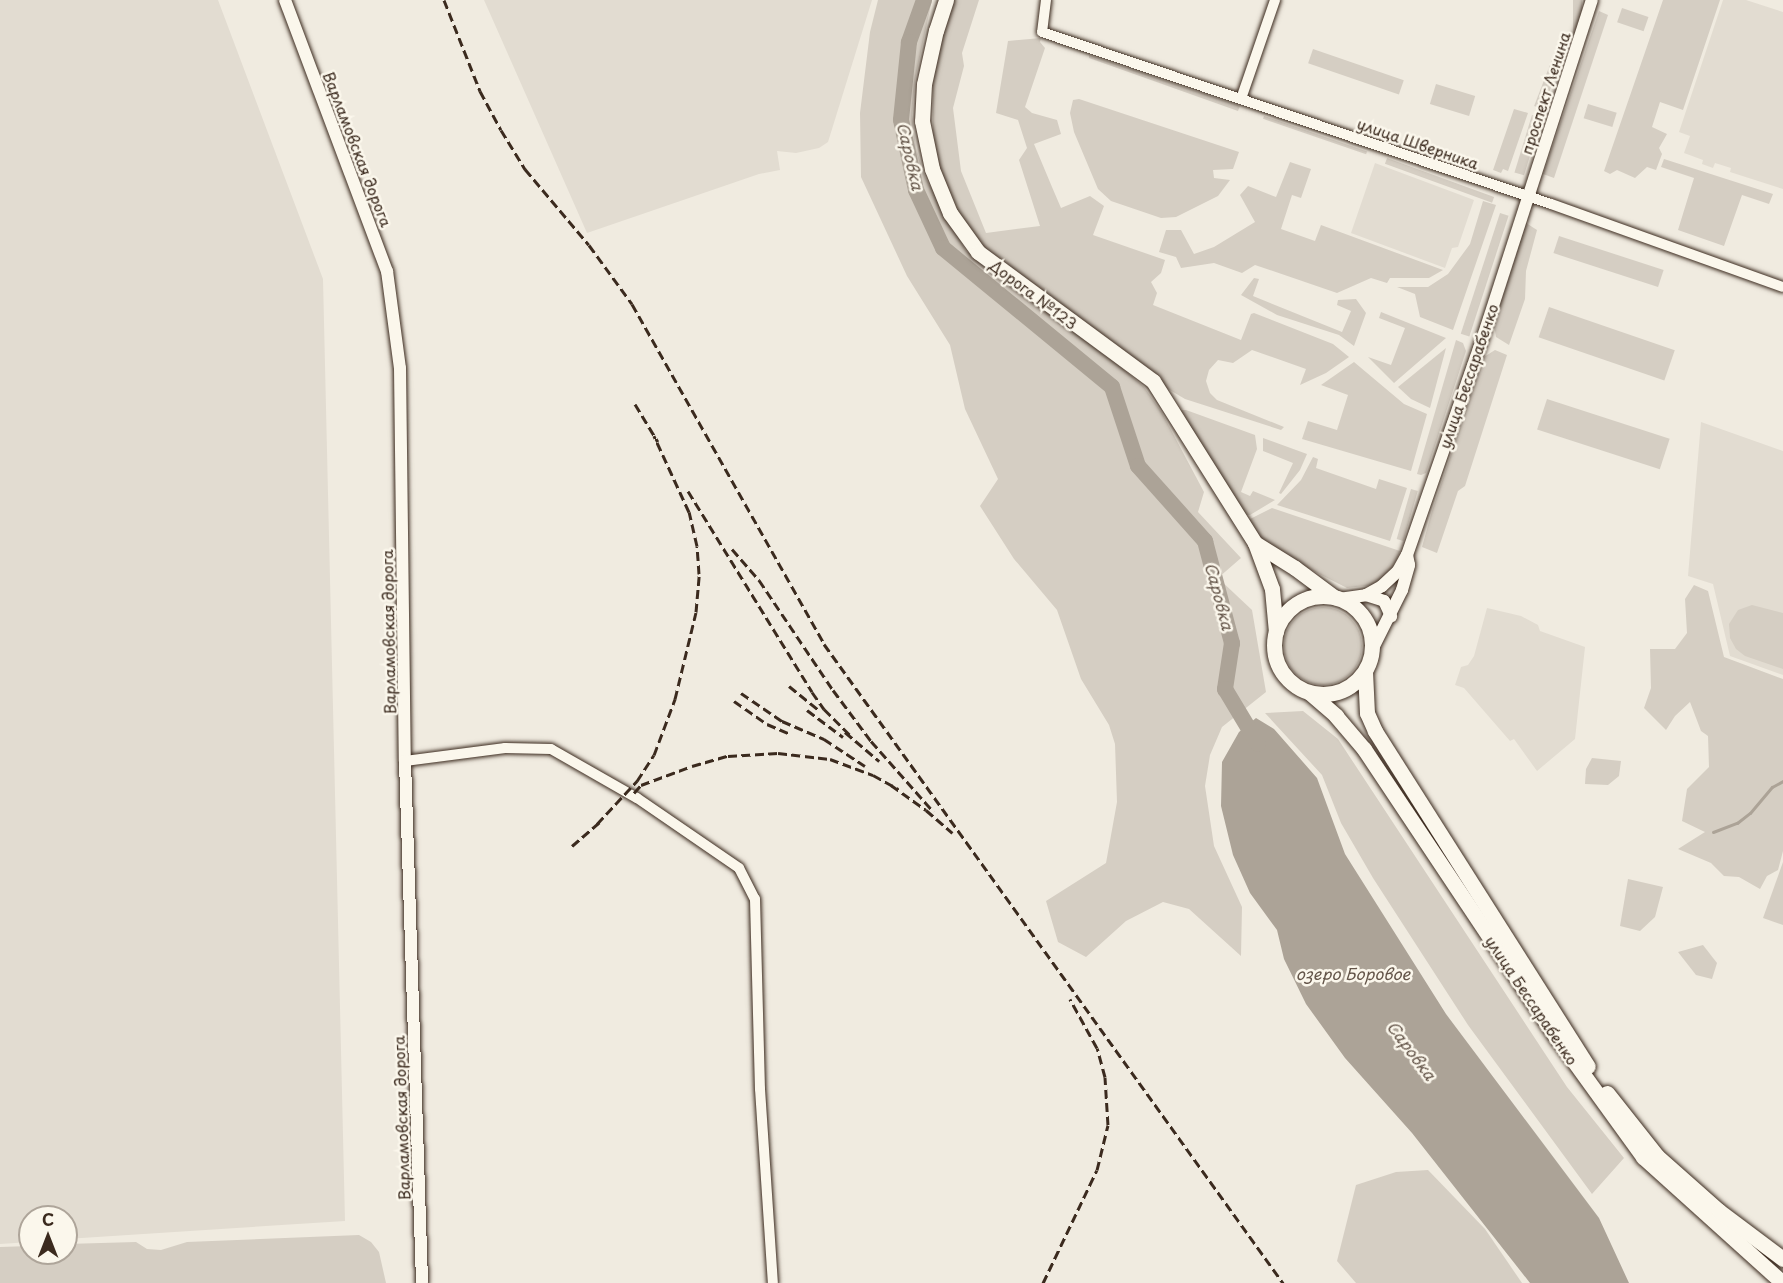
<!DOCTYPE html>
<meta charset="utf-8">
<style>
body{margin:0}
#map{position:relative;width:1783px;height:1283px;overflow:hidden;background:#f0ebe0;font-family:"Playpen Sans",sans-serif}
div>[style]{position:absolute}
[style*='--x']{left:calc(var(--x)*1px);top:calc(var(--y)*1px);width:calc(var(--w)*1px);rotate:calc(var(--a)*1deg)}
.built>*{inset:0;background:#e2dcd1}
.green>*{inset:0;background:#d5cec3;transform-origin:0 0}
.round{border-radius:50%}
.water>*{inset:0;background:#aca397}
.stream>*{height:3px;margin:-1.5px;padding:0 1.5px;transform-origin:1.5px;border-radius:1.5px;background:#aca397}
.river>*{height:16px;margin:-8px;padding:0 8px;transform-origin:8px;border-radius:8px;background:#aca397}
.roads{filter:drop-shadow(0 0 2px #3b2a1e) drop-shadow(0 0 2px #3b2a1e)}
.minor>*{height:10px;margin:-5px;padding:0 5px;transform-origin:5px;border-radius:5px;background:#fbf7ec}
.tertiary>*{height:12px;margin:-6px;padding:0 6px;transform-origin:6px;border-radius:6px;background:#fbf7ec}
.secondary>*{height:15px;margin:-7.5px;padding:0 7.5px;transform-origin:7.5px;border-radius:7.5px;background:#fbf7ec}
.secondary>.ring{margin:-7.5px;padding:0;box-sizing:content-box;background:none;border:15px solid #fbf7ec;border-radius:50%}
.rail>*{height:3px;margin-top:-1.5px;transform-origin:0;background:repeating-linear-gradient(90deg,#3b2a1e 0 9px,transparent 0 13.5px)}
span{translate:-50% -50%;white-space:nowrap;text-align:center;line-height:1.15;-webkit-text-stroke:5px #fbf7ec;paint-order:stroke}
.street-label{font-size:15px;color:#3b2a1e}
.water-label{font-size:16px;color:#635448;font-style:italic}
.north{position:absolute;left:18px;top:1205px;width:60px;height:60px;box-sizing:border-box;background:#fbf7ec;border:2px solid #aea59a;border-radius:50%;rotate:0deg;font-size:16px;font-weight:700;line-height:24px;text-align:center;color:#3b2a1e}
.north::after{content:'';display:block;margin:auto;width:21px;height:27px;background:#3b2a1e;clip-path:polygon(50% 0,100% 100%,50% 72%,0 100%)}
</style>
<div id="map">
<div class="built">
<div style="clip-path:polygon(0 0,218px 0,323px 279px,345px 1221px,66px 1239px,66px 1217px,30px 1217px,30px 1242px,0 1244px)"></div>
<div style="clip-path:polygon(484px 0,872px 0,828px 142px,819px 148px,796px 153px,777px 151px,780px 170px,759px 174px,587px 233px)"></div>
<div style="clip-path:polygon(1723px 0,1746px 0,1783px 12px,1783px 189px,1730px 172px,1731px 168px,1715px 163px,1713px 168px,1702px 164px,1703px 160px,1684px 153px,1690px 136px,1679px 132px)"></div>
<div style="clip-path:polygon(1375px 163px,1474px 200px,1458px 247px,1452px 248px,1445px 268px,1351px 233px)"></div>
<div style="clip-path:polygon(1701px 422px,1783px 451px,1783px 675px,1730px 656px,1713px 584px,1688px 576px)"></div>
<div style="clip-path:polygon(1487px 608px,1521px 616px,1538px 625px,1540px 631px,1585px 647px,1575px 739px,1537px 771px,1514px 739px,1510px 741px,1464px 688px,1455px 685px,1461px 667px,1468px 665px,1474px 656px)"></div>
</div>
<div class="green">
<div style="clip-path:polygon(878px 0,932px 0,915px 80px,912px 115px,916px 148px,925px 177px,966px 251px,1101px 350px,1144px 387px,1162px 413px,1204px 492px,1198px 512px,1241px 558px,1218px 578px,1252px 610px,1266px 692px,1222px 727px,1210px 755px,1205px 786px,1214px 846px,1242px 907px,1241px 956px,1189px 909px,1163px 902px,1126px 921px,1086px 957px,1058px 942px,1046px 901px,1106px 863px,1117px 802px,1115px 744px,1109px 725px,1081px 679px,1057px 610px,1014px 559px,980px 506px,998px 479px,965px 409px,950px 345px,907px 276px,861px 177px,860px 113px,870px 32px)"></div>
<div style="clip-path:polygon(953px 0,979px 0,962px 53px,964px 66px,953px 108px,961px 171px,986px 233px,1040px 226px,1019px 160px,1027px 148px,1018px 120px,996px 113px,1008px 41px,1041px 38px,1040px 42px,1045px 48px,1025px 107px,1032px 113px,1057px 120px,1061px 134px,1034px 144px,1052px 187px,1061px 208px,1090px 196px,1104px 206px,1093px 235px,1165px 260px,1161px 273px,1151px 282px,1157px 293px,1153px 305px,1241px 340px,1251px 314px,1254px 313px,1333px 344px,1349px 357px,1326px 373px,1300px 385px,1306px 369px,1252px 350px,1233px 363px,1218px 360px,1209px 370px,1206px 381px,1210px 393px,1217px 400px,1284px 427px,1281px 430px,1185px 399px,1163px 386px,982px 249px,961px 217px,939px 167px,933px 133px,933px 83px,943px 28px)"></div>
<div style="left:1573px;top:0;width:9px;height:46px"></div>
<div style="clip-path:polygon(1663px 0,1720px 0,1683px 110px,1660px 102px,1652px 127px,1667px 134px,1659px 148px,1662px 154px,1656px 170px,1647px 167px,1635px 178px,1617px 170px,1610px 174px,1604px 171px)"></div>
<div style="left:1622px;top:8px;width:28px;height:15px;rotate:19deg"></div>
<div style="clip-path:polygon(1599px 11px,1608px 15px,1554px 178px,1543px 174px)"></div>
<div style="left:1313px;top:49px;width:96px;height:15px;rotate:19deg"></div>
<div style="left:1556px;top:49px;width:9px;height:61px;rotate:21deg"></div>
<div style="clip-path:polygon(1089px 55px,1240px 106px,1238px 111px,1089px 58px)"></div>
<div style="left:1436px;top:84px;width:41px;height:21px;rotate:17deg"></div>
<div style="clip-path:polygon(1079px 99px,1239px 152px,1233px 169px,1213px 170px,1214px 178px,1230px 180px,1218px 196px,1176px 217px,1161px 218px,1111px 201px,1098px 189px,1074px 132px,1070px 113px,1073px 100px)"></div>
<div style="left:1588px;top:104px;width:30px;height:15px;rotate:17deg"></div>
<div style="clip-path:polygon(1514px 109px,1528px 113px,1508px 171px,1503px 169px,1501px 173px,1493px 170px)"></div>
<div style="left:1532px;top:115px;width:10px;height:60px;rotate:17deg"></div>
<div style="left:1264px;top:116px;width:109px;height:3px;rotate:19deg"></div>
<div style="left:1387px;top:158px;width:114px;height:6px;rotate:20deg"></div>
<div style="clip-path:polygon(1664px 159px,1773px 194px,1769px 204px,1742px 195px,1724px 246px,1678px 230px,1694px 178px,1661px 167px)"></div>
<div style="clip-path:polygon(1290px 162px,1311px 169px,1301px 198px,1292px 195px,1281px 229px,1315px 241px,1321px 225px,1443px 270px,1429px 278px,1390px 278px,1387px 283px,1371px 278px,1337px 293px,1255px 265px,1242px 273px,1214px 263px,1181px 268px,1176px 257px,1159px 252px,1166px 230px,1181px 230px,1194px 254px,1214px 247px,1255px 222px,1240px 195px,1248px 186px,1276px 197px)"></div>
<div style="clip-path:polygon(1483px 201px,1496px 205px,1453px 330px,1420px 317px,1415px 294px,1397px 287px,1428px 287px,1448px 274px,1470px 244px)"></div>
<div style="left:1500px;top:213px;width:9px;height:127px;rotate:18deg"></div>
<div style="clip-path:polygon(1526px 223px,1537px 230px,1526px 271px,1525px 299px,1509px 345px,1496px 337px,1494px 325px)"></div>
<div style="left:1559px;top:236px;width:110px;height:18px;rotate:18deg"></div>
<div style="clip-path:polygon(1254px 278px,1259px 279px,1253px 296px,1342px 332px,1351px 311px,1337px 305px,1338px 300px,1356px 299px,1366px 313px,1354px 346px,1339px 335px,1277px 315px,1241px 295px)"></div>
<div style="left:1549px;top:307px;width:133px;height:32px;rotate:19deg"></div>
<div style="clip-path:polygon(1381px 312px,1446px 338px,1394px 383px,1368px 357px,1391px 365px,1405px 328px,1379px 318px)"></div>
<div style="clip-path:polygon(1456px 340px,1463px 343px,1466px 351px,1426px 473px,1421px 475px,1417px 474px)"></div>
<div style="clip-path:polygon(1446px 348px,1430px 408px,1411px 399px,1398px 387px)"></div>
<div style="clip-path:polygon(1495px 350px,1507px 355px,1465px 486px,1458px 491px,1437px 553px,1422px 547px,1432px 511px,1484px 357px)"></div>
<div style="clip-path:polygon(1354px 362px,1404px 404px,1427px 414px,1411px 471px,1302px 439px,1308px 421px,1337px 430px,1348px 395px,1321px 385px)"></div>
<div style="left:1547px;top:399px;width:129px;height:32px;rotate:18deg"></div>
<div style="clip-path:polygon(1175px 410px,1186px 410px,1255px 435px,1257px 449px,1241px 492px,1250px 496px,1253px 491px,1275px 500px,1250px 515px,1237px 514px)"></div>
<div style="clip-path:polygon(1263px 438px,1307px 454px,1300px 470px,1281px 494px,1279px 493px,1293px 463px,1263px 451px)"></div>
<div style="clip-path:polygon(1313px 457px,1318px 459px,1316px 468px,1376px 489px,1379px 479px,1407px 488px,1390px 541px,1277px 505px,1301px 480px)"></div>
<div style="left:1411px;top:489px;width:7px;height:52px;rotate:16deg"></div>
<div style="clip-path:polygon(1272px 508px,1400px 551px,1397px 559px,1388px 574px,1373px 585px,1347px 588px,1284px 556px,1253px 535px,1244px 522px)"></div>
<div style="clip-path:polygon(1694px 585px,1708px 591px,1724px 657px,1783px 679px,1783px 851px,1778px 870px,1767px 876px,1760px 889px,1739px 877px,1724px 876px,1711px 863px,1678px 849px,1705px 832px,1682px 821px,1687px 789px,1709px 767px,1708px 736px,1701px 731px,1690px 702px,1675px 716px,1666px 730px,1644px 708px,1651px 688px,1650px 649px,1675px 649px,1687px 633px,1685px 599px)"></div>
<div style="clip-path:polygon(1752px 605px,1783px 613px,1783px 669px,1745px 656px,1736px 649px,1730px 638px,1729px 624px,1738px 610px)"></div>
<div class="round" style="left:1284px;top:607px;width:78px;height:78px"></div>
<div style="clip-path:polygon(1303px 711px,1338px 739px,1567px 1087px,1624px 1158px,1592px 1194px,1468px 1025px,1373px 878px,1341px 823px,1322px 775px,1265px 713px)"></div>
<div style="left:1378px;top:752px;width:332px;height:4px;rotate:56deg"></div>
<div style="clip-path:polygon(1592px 758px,1621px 761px,1619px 776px,1608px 785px,1585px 784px,1586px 769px)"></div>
<div style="clip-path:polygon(1783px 862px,1783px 925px,1763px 918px)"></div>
<div style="clip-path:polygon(1628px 879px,1663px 887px,1655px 917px,1640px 931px,1620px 926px)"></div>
<div style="clip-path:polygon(1703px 945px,1717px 963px,1712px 979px,1696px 975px,1678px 952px)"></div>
<div style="clip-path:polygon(1428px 1170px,1485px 1229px,1522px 1283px,1356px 1283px,1337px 1261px,1356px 1185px,1396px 1172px)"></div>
<div style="clip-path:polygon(359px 1235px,371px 1242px,379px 1252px,386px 1283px,0 1283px,0 1247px,30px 1246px,30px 1253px,66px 1253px,66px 1244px,136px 1242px,147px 1249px,161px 1250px,187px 1242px)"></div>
</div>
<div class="water">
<div style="clip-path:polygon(1256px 718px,1274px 729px,1317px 778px,1345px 854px,1446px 1014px,1599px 1218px,1629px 1283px,1530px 1283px,1412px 1133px,1345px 1058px,1306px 1004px,1284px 959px,1277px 930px,1250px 893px,1233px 855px,1221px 806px,1222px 762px,1239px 732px)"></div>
</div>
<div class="stream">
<div style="--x:1713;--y:832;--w:26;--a:-21"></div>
<div style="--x:1737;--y:823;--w:16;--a:-38"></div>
<div style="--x:1750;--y:813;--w:34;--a:-50"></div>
<div style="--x:1772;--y:787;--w:13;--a:-29"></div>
</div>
<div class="river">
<div style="--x:924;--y:0;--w:45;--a:109.7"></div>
<div style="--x:909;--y:42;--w:78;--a:95.9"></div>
<div style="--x:901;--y:120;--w:72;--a:77.9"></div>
<div style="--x:916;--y:190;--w:64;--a:65"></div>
<div style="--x:943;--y:248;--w:219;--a:39.4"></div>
<div style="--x:1112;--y:387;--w:83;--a:71.8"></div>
<div style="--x:1138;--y:466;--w:101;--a:48.2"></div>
<div style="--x:1205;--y:541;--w:106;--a:75.2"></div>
<div style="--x:1232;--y:643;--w:47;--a:98.7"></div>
<div style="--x:1225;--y:689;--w:64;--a:59"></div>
</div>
<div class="roads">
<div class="minor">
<div style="--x:1046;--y:0;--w:32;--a:97"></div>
<div style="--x:1042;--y:32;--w:537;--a:18.67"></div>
<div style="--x:1551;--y:204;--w:246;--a:19.7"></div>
<div style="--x:1241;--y:99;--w:105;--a:-71"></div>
<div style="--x:405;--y:761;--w:101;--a:-7.4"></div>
<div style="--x:505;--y:748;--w:46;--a:1.2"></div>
<div style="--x:551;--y:749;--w:99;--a:29.7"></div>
<div style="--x:637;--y:798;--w:124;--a:34.5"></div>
<div style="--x:739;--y:868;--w:35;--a:63"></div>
<div style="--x:755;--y:899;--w:190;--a:88.5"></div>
<div style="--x:760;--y:1089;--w:194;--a:86.2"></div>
</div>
<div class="tertiary">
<div style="--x:285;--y:0;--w:290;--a:69.4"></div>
<div style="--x:387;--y:271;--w:98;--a:82.4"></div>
<div style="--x:400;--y:368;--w:393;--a:89.3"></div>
<div style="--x:405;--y:761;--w:522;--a:88.13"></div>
<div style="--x:1366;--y:595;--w:19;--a:18"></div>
<div style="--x:1384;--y:601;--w:17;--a:65"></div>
<div style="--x:1339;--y:599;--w:27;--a:-8"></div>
<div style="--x:1366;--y:595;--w:18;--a:-29"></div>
<div style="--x:1382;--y:586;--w:22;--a:-43"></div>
<div style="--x:1398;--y:571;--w:18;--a:-61"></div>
<div style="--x:1407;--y:555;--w:228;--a:-70.8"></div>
<div style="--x:1482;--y:340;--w:357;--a:-72.1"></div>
<div style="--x:1372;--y:650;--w:67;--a:-63.4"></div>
<div style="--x:1402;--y:590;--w:26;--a:-74"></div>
<div style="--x:1409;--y:565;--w:10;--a:-101"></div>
</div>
<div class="secondary">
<div style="--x:946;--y:0;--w:32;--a:108"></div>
<div style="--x:936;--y:30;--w:55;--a:102.5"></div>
<div style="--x:924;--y:84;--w:37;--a:93"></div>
<div style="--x:922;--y:121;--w:49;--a:78.2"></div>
<div style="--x:932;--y:169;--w:48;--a:67.8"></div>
<div style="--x:950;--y:213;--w:48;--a:54.3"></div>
<div style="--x:978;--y:252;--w:217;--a:36.4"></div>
<div style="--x:1153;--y:381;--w:191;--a:57.8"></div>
<div style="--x:1255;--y:543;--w:49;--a:69.7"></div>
<div style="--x:1272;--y:589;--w:43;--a:84.7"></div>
<div style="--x:1255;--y:543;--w:47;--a:32"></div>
<div style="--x:1295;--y:568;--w:49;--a:36.6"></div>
<div class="ring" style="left:1274px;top:596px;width:83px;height:83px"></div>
<div style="--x:1365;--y:671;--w:42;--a:87.3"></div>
<div style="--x:1367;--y:713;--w:20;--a:66"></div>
<div style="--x:1375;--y:731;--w:397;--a:57.6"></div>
<div style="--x:1310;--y:693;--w:35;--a:41"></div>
<div style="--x:1336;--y:716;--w:43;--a:49.7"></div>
<div style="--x:1364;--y:749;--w:348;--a:56.3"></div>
<div style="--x:1557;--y:1038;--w:147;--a:54.1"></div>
<div style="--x:1643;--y:1157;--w:188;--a:42"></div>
<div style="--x:1607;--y:1093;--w:80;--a:51.6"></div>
<div style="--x:1657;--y:1156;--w:83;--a:41.6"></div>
<div style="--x:1719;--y:1211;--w:80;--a:36.9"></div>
</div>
</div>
<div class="rail">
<div style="--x:444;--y:0;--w:98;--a:68.4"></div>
<div style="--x:480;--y:91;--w:44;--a:61.7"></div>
<div style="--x:501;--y:130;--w:46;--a:58.4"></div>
<div style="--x:525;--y:169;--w:99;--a:49.9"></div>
<div style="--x:589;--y:245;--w:73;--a:53.9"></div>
<div style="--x:632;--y:304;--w:390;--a:60.5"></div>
<div style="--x:824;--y:644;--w:787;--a:54.31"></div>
<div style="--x:635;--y:404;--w:44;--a:58.8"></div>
<div style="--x:688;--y:491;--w:236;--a:58.3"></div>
<div style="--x:812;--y:692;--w:21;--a:55"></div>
<div style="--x:824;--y:709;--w:40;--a:45"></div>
<div style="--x:732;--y:549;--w:41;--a:48.9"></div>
<div style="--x:759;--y:580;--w:133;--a:56.1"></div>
<div style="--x:833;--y:690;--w:64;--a:53.3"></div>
<div style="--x:871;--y:741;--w:94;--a:48.5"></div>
<div style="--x:789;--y:686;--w:40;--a:39"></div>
<div style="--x:741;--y:693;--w:50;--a:34.3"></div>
<div style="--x:782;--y:721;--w:46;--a:23.2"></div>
<div style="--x:824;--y:739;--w:49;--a:33.4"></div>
<div style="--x:734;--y:701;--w:40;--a:34.9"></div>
<div style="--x:767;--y:724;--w:25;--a:23"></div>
<div style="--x:807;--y:710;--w:45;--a:36.9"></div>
<div style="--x:845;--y:732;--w:45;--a:40.5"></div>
<div style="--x:891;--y:785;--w:43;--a:35.5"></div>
<div style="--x:926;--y:810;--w:35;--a:41"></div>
<div style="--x:634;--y:793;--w:11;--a:-49"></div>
<div style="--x:641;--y:785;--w:54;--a:-20.4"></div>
<div style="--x:692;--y:766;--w:37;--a:-16"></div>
<div style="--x:728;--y:756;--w:50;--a:-3.4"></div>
<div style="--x:778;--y:753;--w:52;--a:6.6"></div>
<div style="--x:830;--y:759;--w:46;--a:20.4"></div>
<div style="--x:873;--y:775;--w:29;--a:29"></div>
<div style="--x:597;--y:824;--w:59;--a:-47.1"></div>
<div style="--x:637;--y:781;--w:31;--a:-57"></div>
<div style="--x:654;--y:755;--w:60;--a:-69.4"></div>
<div style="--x:675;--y:699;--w:89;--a:-76.4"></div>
<div style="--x:696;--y:612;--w:38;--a:-85"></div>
<div style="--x:699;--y:574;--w:28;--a:-94"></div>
<div style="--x:697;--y:546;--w:35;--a:-103"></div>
<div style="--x:689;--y:512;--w:84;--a:-114.7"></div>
<div style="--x:572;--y:846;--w:40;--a:-41"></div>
<div style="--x:1043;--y:1283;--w:125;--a:-64.5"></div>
<div style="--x:1097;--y:1170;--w:46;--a:-76.3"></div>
<div style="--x:1108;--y:1125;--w:48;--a:-93.6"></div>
<div style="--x:1105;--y:1077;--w:30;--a:-105"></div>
<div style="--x:1097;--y:1048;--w:56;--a:-118.9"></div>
</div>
<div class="street-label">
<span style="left:1545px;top:93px;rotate:-72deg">проспект Ленина</span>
<span style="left:1418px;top:143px;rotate:19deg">улица Шверника</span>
<span style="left:358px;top:149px;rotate:69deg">Варламовская дорога</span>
<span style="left:1034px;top:294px;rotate:37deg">Дорога №123</span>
<span style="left:1468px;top:376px;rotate:-71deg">улица Бессарабенко</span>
<span style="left:388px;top:632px;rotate:-91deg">Варламовская дорога</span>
<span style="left:1532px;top:1000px;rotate:56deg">улица Бессарабенко</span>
<span style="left:401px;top:1118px;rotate:-92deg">Варламовская дорога</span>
</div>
<div class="water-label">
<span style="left:911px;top:156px;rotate:77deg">Саровка</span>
<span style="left:1220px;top:596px;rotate:75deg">Саровка</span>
<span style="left:1353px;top:973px">озеро Боровое</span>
<span style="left:1412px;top:1050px;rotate:53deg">Саровка</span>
</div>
<div class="north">С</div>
</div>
